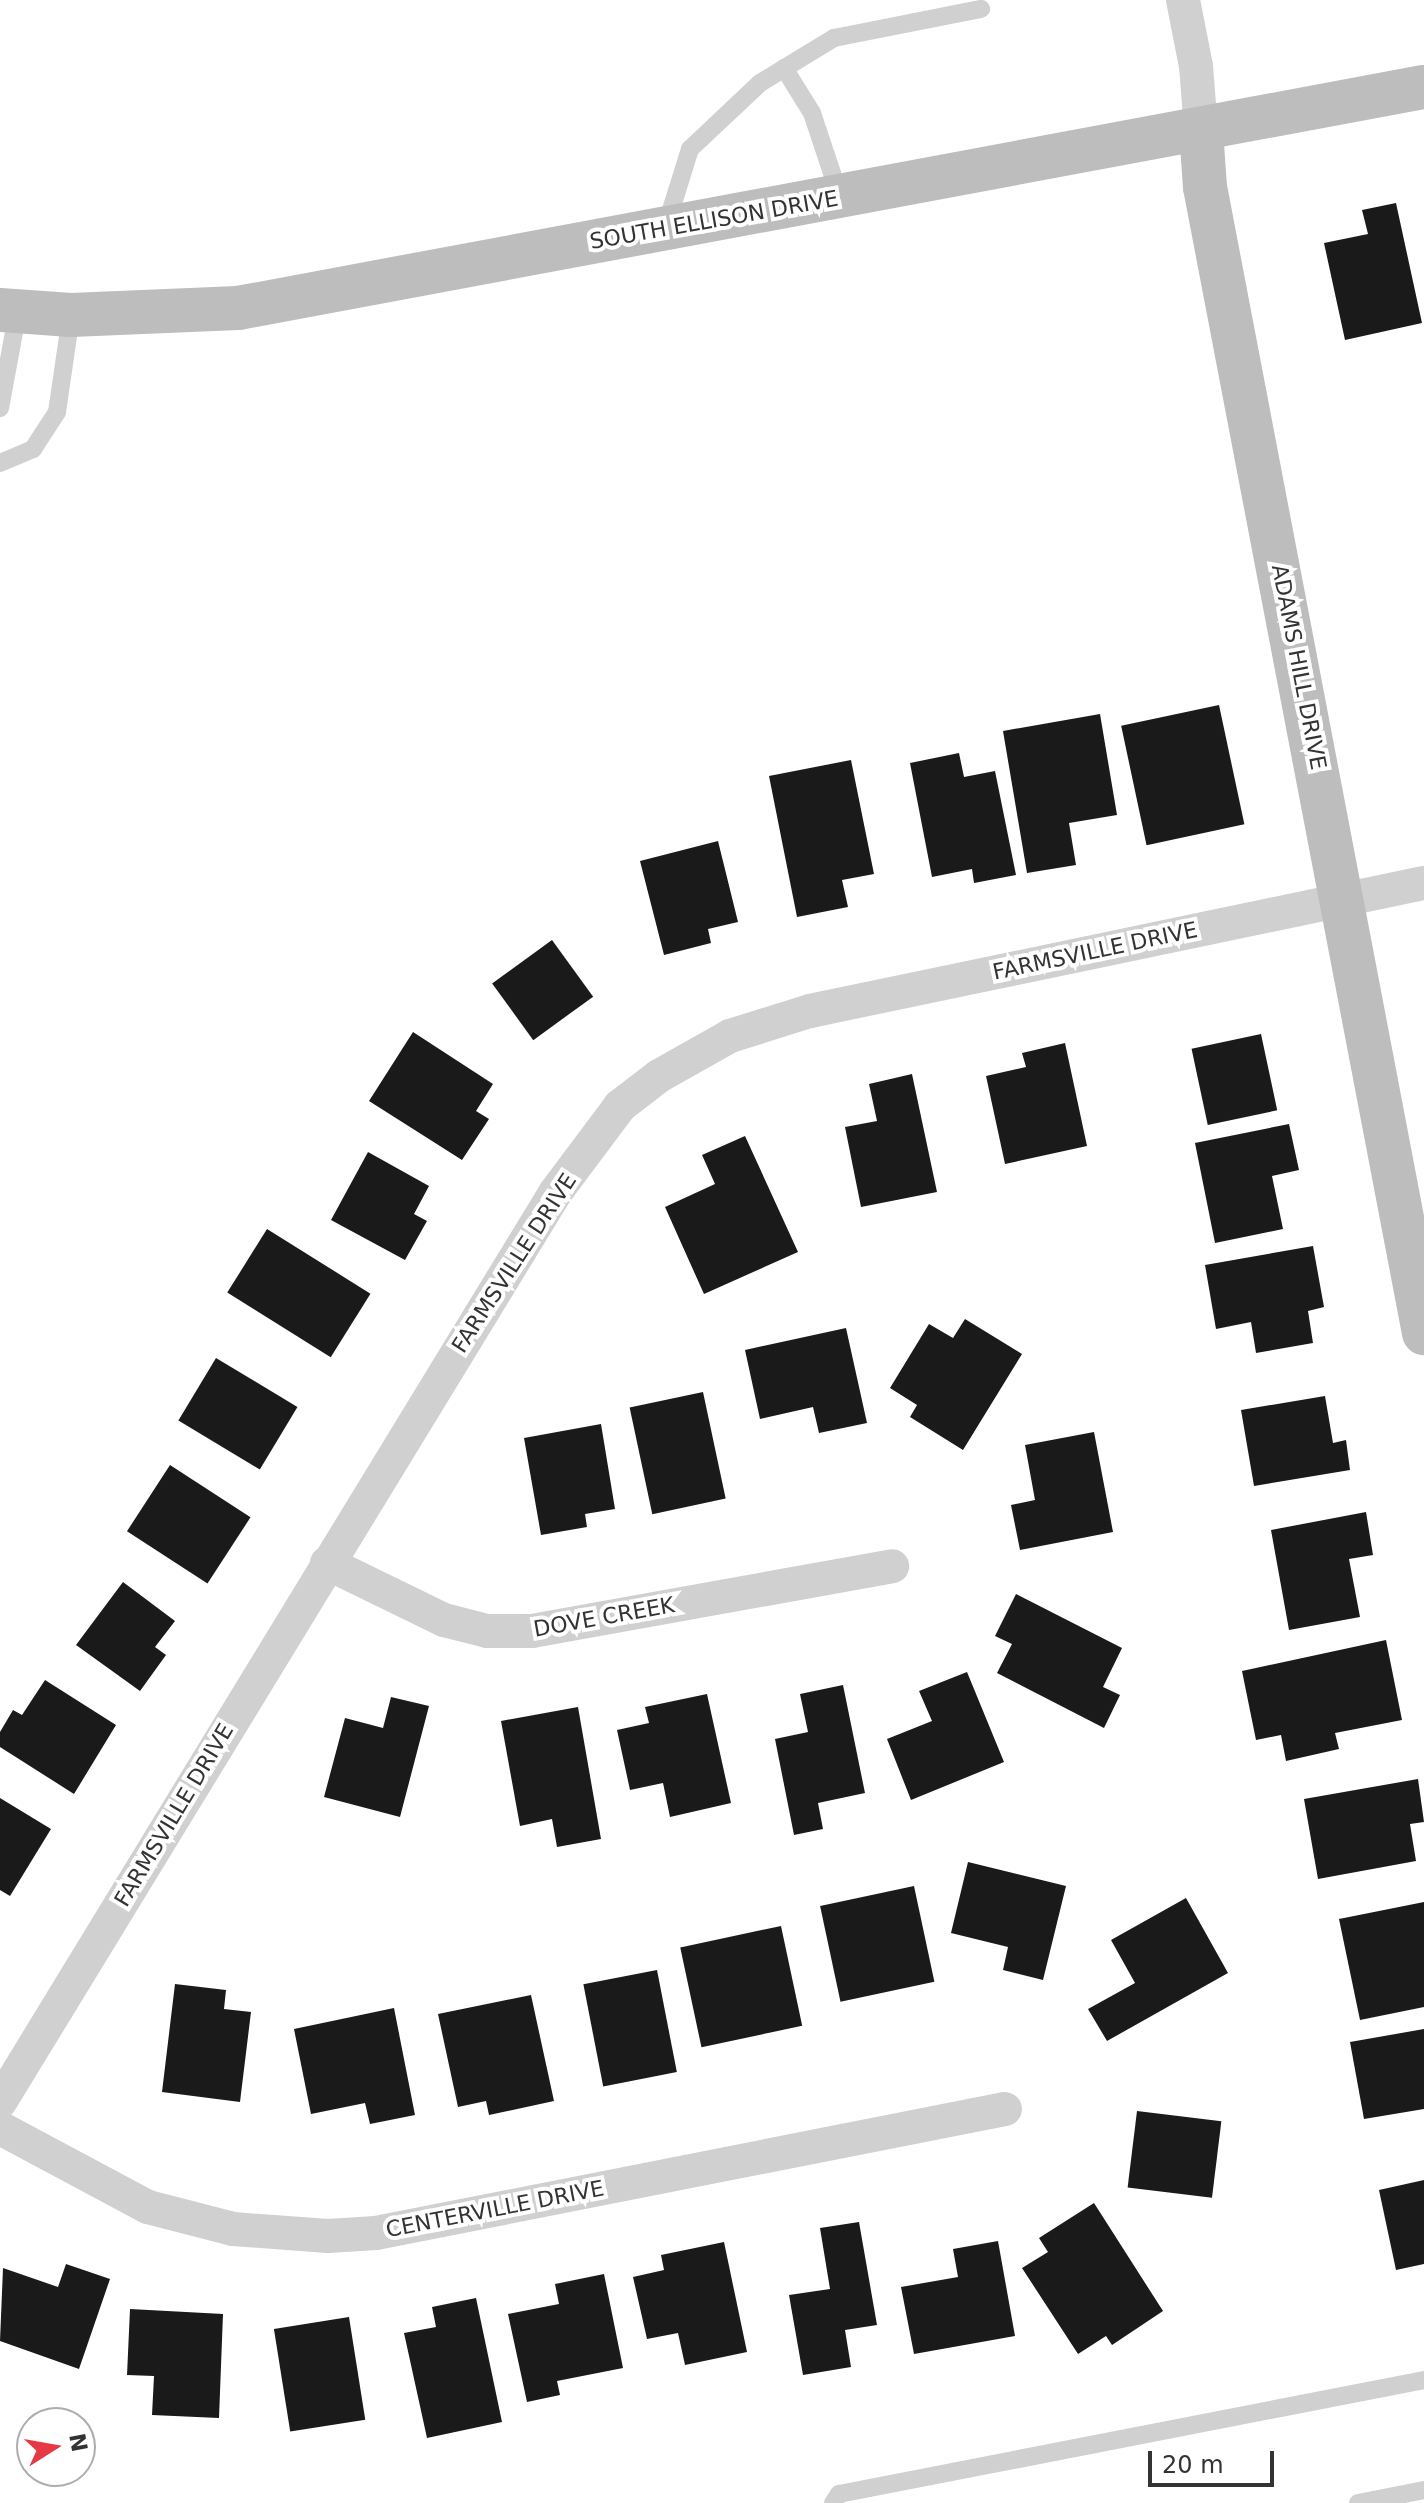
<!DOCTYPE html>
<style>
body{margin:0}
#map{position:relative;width:1424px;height:2503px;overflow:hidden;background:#fff;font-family:"DejaVu Sans",sans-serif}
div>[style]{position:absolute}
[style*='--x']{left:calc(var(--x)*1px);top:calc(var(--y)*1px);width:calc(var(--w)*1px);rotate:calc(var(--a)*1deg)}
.building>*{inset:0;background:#1a1a1a;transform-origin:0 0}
.lane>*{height:18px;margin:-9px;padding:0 9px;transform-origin:9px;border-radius:9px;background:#d0d0d0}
.street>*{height:34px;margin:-17px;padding:0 17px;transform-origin:17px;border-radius:17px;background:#d0d0d0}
.secondary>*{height:44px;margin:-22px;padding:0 22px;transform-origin:22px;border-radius:22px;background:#bdbdbd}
span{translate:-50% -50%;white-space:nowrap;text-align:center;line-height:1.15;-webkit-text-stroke:8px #fff;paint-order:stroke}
.street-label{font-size:22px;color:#333}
.north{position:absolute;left:16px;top:2407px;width:80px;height:80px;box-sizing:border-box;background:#fff;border:2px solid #adadad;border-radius:50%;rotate:79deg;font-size:22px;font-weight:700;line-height:32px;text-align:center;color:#333}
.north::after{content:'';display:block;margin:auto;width:28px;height:36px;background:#e63946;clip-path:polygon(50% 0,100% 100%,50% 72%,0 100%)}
.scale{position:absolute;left:1148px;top:2451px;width:126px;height:36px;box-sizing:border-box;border:4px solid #333;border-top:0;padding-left:10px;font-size:24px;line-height:28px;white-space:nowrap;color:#333;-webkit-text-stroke:6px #fff;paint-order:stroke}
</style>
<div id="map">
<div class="building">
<div style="clip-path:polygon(1396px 203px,1422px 323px,1345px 340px,1324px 243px,1368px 234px,1362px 210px)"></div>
<div style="left:1219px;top:705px;width:122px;height:100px;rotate:78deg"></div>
<div style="clip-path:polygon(1100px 714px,1117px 815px,1069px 823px,1076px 865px,1027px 873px,1003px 731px)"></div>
<div style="clip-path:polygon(959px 753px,964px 777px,995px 771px,1016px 875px,974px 883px,972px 869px,932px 877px,910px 763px)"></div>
<div style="clip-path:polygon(851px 760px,874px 874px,842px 880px,848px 907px,797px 917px,769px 776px)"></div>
<div style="clip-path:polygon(718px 841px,738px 922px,708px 929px,711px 943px,664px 955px,640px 861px)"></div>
<div style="left:552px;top:940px;width:70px;height:74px;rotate:54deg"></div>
<div style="clip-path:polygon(413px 1032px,493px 1084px,476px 1111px,489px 1119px,462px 1160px,369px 1101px)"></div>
<div style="left:1261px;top:1034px;width:78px;height:71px;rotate:78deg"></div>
<div style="clip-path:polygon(1065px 1043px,1087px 1146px,1005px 1164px,986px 1076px,1026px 1067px,1022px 1053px)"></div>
<div style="clip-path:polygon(912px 1074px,937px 1192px,861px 1207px,845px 1127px,877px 1121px,869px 1084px)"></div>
<div style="clip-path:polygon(1289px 1124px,1299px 1170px,1272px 1176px,1283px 1229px,1215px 1243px,1195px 1143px)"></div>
<div style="clip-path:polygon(745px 1136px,798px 1252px,704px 1294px,665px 1207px,715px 1184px,702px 1155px)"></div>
<div style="clip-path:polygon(368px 1152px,429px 1186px,414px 1214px,427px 1221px,405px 1260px,331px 1220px)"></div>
<div style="left:267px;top:1229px;width:122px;height:75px;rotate:32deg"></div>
<div style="clip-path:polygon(1313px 1246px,1324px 1307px,1308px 1311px,1313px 1343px,1256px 1353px,1251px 1322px,1216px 1329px,1205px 1265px)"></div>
<div style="clip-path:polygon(965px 1319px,1022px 1354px,963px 1450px,910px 1417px,917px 1405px,890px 1388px,929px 1324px,953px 1338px)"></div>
<div style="clip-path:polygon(846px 1328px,867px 1423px,819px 1433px,813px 1407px,760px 1419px,745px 1350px)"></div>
<div style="left:216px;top:1358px;width:95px;height:73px;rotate:31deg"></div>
<div style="left:703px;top:1392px;width:109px;height:75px;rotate:78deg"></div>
<div style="clip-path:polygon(1325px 1396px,1333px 1443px,1346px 1440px,1350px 1470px,1254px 1486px,1241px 1410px)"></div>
<div style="clip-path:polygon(601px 1424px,615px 1509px,585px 1514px,587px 1527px,541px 1535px,524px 1438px)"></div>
<div style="clip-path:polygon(1094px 1432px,1113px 1532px,1020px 1550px,1011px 1505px,1035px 1500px,1025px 1445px)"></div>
<div style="left:170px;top:1465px;width:96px;height:79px;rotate:33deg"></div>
<div style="clip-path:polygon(1366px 1512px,1373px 1555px,1349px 1559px,1360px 1617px,1289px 1630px,1271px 1530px)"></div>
<div style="clip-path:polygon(123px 1582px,175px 1621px,155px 1647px,166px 1655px,140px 1691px,76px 1645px)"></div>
<div style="clip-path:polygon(1016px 1594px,1122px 1648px,1103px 1687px,1120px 1695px,1104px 1728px,997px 1673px,1012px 1644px,995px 1636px)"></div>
<div style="clip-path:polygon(1386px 1640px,1402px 1720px,1335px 1733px,1339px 1749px,1286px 1761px,1281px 1735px,1256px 1740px,1242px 1671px)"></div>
<div style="clip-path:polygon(967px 1672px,1004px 1762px,911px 1800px,887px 1739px,932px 1721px,919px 1691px)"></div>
<div style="clip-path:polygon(45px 1680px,116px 1725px,74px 1794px,0 1747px,0 1732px,13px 1710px,22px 1715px)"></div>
<div style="clip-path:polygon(843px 1685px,865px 1793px,818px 1803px,823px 1829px,794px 1835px,775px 1739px,808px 1732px,800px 1694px)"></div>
<div style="clip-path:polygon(707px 1694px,731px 1803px,670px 1817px,663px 1783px,630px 1790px,617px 1730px,649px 1723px,645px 1707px)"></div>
<div style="clip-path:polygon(391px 1697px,429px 1706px,400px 1817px,324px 1797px,345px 1718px,383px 1728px)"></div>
<div style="clip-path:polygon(578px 1707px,601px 1839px,557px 1847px,552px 1819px,520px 1826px,501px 1721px)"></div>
<div style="clip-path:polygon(1418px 1779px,1424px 1822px,1410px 1824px,1416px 1861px,1318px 1879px,1304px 1799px)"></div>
<div style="clip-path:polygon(0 1798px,51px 1829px,10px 1896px,0 1890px)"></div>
<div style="clip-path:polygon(968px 1862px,1066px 1886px,1043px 1980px,1003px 1970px,1008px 1947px,951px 1933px)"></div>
<div style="left:914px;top:1886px;width:98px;height:96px;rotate:78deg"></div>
<div style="clip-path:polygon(1186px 1898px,1228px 1973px,1107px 2041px,1088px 2009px,1135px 1983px,1111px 1940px)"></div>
<div style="clip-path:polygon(1424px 1902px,1424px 2007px,1360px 2020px,1339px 1919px)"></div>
<div style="left:781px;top:1926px;width:102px;height:103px;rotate:78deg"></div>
<div style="left:657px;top:1970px;width:104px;height:75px;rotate:79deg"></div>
<div style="clip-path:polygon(175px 1984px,226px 1990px,224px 2009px,251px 2012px,240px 2102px,162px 2092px)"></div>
<div style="clip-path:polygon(531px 1995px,554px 2101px,489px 2115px,486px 2101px,458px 2107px,438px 2014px)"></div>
<div style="clip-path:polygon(394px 2008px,415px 2115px,370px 2124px,365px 2103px,311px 2114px,294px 2029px)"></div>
<div style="clip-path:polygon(1424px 2029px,1424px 2109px,1364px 2119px,1350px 2042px)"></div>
<div style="left:1137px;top:2111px;width:85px;height:77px;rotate:7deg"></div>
<div style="clip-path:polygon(1424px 2180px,1424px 2264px,1396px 2270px,1379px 2190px)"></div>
<div style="clip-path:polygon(1094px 2203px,1163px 2311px,1112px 2345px,1106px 2336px,1078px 2354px,1022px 2268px,1048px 2252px,1039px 2238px)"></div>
<div style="clip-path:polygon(859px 2222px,877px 2325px,845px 2330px,851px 2367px,803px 2375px,789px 2295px,830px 2289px,820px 2228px)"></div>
<div style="clip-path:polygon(998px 2241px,1015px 2336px,914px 2354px,901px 2287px,958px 2277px,953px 2249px)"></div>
<div style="clip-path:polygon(724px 2242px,747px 2352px,685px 2365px,678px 2333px,647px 2339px,633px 2277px,664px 2270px,661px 2255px)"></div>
<div style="clip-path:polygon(66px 2264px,110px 2279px,79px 2369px,0 2341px,3px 2268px,58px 2287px)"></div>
<div style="clip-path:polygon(604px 2274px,623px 2368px,557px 2381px,560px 2395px,527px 2402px,508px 2314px,559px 2304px,555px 2284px)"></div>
<div style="clip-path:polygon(476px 2298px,502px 2422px,427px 2438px,404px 2333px,436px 2327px,432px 2307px)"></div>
<div style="clip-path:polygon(130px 2309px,223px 2314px,219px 2418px,152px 2415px,154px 2376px,127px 2375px)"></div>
<div style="left:349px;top:2317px;width:104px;height:76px;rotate:81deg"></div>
</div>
<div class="lane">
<div style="--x:784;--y:68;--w:53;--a:58.1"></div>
<div style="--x:812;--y:113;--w:89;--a:71.6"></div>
<div style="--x:666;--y:226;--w:81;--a:-72.7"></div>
<div style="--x:690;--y:149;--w:96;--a:-43.3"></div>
<div style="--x:760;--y:83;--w:87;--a:-31.3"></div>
<div style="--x:834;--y:38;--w:150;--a:-11.2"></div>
<div style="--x:0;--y:408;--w:99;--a:-79.5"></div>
<div style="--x:0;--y:463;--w:36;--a:-23"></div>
<div style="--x:33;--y:449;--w:44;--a:-57"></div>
<div style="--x:57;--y:412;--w:97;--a:-81.7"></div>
<div style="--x:833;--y:2503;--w:11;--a:-56"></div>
<div style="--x:839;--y:2494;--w:596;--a:-11.03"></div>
<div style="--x:1358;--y:2503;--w:67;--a:-11.1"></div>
</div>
<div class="street">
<div style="--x:1183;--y:0;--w:67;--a:78.9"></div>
<div style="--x:1196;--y:66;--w:64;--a:85.5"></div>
<div style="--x:327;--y:1563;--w:130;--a:26"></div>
<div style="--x:444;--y:1620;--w:44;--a:14.3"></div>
<div style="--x:487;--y:1631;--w:45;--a:0"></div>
<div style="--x:532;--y:1631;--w:366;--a:-10.2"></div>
<div style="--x:0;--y:2102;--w:1065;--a:-58.59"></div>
<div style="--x:555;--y:1193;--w:109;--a:-53.2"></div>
<div style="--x:620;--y:1106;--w:49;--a:-37.6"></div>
<div style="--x:659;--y:1076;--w:81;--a:-29.4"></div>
<div style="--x:730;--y:1036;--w:84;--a:-17.4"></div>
<div style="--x:810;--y:1011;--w:627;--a:-11.78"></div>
<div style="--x:0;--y:2128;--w:168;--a:28.1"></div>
<div style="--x:148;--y:2207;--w:88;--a:14.5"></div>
<div style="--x:233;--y:2229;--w:95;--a:4.2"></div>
<div style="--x:328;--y:2236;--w:48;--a:-3.6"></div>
<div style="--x:376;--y:2233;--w:641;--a:-11.15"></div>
</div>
<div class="secondary">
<div style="--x:1201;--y:130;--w:57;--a:86"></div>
<div style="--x:1205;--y:187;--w:1167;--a:79.18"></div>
<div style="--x:0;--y:310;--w:71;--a:4"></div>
<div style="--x:71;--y:315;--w:167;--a:-2.4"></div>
<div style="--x:238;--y:308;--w:1206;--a:-10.56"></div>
</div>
<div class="street-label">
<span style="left:714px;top:220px;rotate:-10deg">SOUTH ELLISON DRIVE</span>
<span style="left:1299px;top:667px;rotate:79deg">ADAMS HILL DRIVE</span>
<span style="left:1095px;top:951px;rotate:-12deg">FARMSVILLE DRIVE</span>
<span style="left:514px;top:1263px;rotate:-57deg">FARMSVILLE DRIVE</span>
<span style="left:604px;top:1617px;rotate:-10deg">DOVE CREEK</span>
<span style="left:174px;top:1815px;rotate:-59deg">FARMSVILLE DRIVE</span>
<span style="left:495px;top:2209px;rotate:-11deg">CENTERVILLE DRIVE</span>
</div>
<div class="north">N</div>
<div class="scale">20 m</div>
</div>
